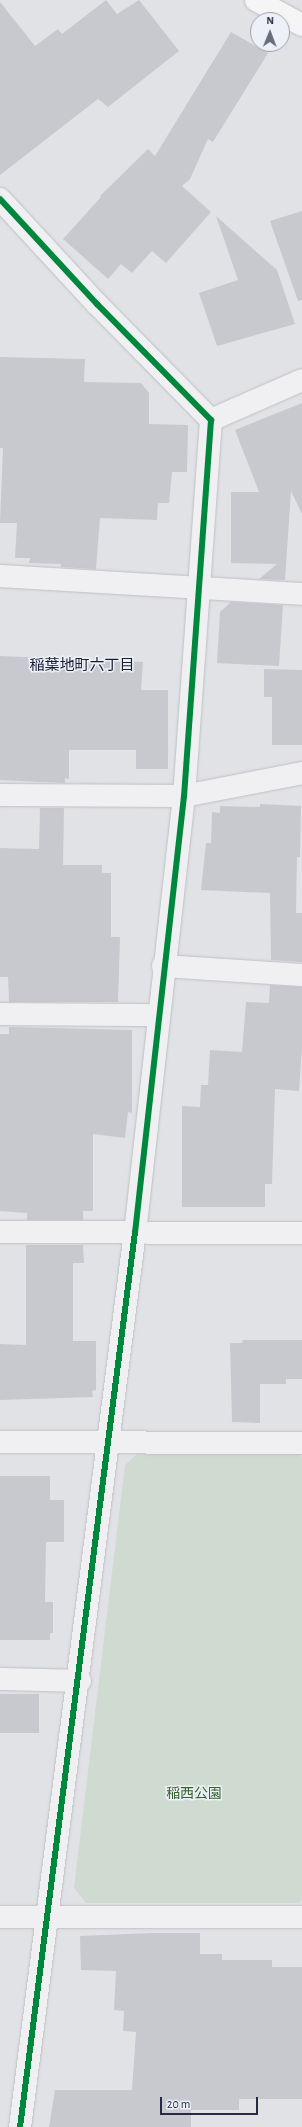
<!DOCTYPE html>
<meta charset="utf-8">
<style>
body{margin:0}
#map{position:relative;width:302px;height:2127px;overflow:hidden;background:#e1e2e6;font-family:"Alegreya Sans","Noto Sans JP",sans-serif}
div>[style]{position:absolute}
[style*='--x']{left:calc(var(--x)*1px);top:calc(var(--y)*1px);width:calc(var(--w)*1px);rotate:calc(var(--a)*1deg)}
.green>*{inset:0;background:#cfdad0}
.building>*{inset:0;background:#c8c9ce;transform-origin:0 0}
.roads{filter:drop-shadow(0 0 1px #bebfc4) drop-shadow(0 0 1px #bebfc4)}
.minor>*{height:22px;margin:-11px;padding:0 11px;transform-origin:11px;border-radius:11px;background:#f0f0f3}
.primary>*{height:22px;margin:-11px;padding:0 11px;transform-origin:11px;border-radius:11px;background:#f5f5f6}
.cycleway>*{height:6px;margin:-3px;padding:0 3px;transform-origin:3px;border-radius:3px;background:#00873e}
span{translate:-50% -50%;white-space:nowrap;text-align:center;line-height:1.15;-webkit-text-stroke:3px #edf0f6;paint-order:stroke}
.park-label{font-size:14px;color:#335f31}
.neighbourhood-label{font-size:15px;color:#181d32}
.north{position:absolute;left:250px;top:12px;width:40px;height:40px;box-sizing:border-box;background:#edf0f6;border:1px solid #9da1ae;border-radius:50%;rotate:1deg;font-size:11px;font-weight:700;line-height:16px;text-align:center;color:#252b42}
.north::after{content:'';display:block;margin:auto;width:14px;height:18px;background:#676b7b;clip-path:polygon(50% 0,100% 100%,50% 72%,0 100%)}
.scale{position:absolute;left:160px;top:2097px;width:98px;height:18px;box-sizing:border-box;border:2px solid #252b42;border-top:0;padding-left:5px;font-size:12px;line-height:14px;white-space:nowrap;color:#252b42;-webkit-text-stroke:3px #edf0f6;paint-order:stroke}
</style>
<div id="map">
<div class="green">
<div style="clip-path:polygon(137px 1454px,299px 1454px,302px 1457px,302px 1900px,299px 1903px,86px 1903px,74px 1888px,125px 1465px)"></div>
</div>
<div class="building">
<div style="clip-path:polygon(106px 0,117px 14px,139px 0,179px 51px,108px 107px,98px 99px,0 175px,0 2px,35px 46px,58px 29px,62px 34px)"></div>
<div style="clip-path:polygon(231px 32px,268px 53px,213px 142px,208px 139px,190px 179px,182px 186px,211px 212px,166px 263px,152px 251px,132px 273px,121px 264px,108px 279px,63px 239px,101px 197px,100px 196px,148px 149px,155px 156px)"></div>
<div style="clip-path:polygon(302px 211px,302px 300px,298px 301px,270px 221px)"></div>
<div style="clip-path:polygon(216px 216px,277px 270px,295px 324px,217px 346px,199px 293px,238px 280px)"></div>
<div style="clip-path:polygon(0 357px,85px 359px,84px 382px,141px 383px,149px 393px,149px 424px,188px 425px,187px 472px,172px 472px,169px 503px,158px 503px,157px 520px,100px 518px,96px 569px,61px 567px,61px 564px,29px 563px,30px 558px,15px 558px,17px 523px,0 523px,3px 448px,0 448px)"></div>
<div style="clip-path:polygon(302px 403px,302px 514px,291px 491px,285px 580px,259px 579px,277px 564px,231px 563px,231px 492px,259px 492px,235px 430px)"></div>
<div style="clip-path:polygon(231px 602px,283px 605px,279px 666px,217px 663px,220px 612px)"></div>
<div style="clip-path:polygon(0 656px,143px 662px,141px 690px,168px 690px,168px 769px,136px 769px,136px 750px,69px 750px,69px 779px,65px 778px,65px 783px,0 780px)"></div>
<div style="clip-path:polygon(264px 669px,302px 670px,302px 745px,272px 745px,272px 697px,264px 697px)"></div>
<div style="clip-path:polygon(260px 804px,301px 806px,300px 857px,297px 857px,296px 913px,302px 913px,302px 962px,271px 960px,270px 893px,201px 890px,206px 843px,211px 843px,212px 812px,220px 813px,220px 806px,260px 807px)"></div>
<div style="clip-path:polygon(40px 808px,64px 808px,63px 865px,102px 865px,102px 873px,111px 873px,111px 937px,120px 937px,118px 1002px,9px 1002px,8px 977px,0 977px,0 848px,39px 849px)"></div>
<div style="clip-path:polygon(270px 985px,302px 987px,302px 1049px,299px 1091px,275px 1089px,272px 1184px,265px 1184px,265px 1207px,182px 1207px,182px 1106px,200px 1107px,201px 1085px,208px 1085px,210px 1050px,242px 1052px,246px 1002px,269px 1003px)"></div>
<div style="clip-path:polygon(9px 1027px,132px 1030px,132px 1113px,128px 1112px,125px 1138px,93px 1134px,93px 1211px,83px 1211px,83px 1220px,27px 1220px,27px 1213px,0 1211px,0 1034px,9px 1034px)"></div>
<div style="clip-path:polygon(26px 1245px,83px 1245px,84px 1263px,73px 1263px,73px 1341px,96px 1341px,96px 1390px,92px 1391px,93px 1397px,0 1400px,0 1344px,26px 1345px)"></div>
<div style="clip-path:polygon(243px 1340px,302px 1340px,302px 1379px,286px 1379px,286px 1384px,260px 1384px,260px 1423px,232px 1422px,230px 1343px,242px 1343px)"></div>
<div style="clip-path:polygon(0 1476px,50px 1476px,50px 1500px,64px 1500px,64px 1542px,46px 1542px,45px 1602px,53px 1602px,53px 1633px,50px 1633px,50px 1640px,0 1640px)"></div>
<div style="left:0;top:1694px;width:39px;height:39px"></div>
<div style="clip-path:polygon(152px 1933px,200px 1933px,200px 1954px,222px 1954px,222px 1960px,272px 1960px,272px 1967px,302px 1967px,302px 2099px,239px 2099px,239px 2110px,191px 2110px,191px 2127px,49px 2127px,55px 2090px,132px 2090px,136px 2032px,123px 2031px,124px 2011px,114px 2010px,116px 1971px,81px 1970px,80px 1936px)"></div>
</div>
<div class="roads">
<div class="minor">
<div style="--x:0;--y:199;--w:143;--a:47.3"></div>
<div style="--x:97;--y:304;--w:163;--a:45.5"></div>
<div style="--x:211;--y:420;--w:377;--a:94.1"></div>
<div style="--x:184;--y:796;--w:439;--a:96.4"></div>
<div style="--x:135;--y:1232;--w:902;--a:97.32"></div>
<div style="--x:211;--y:420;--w:99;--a:-23.7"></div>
<div style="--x:0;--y:576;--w:303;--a:3.4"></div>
<div style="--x:0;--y:795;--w:184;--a:0.3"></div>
<div style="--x:184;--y:796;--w:120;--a:-11"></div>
<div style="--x:163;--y:966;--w:139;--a:3.7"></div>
<div style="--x:0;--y:1014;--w:158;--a:0.4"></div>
<div style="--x:0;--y:1232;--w:302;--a:0.2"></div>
<div style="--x:0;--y:1442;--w:302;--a:0.2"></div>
<div style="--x:0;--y:1679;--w:80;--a:1.4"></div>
<div style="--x:0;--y:1917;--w:302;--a:0"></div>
</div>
<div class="primary">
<div style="--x:256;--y:0;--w:52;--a:28.5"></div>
</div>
</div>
<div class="cycleway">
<div style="--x:0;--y:199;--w:143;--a:47.3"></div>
<div style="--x:97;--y:304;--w:163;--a:45.5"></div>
<div style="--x:211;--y:420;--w:377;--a:94.1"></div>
<div style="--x:184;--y:796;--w:439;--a:96.4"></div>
<div style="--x:135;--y:1232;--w:902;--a:97.32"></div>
</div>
<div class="park-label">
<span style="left:194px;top:1794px">稲西公園</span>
</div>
<div class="neighbourhood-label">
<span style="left:82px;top:666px">稲葉地町六丁目</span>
</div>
<div class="north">N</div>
<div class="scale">20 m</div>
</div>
